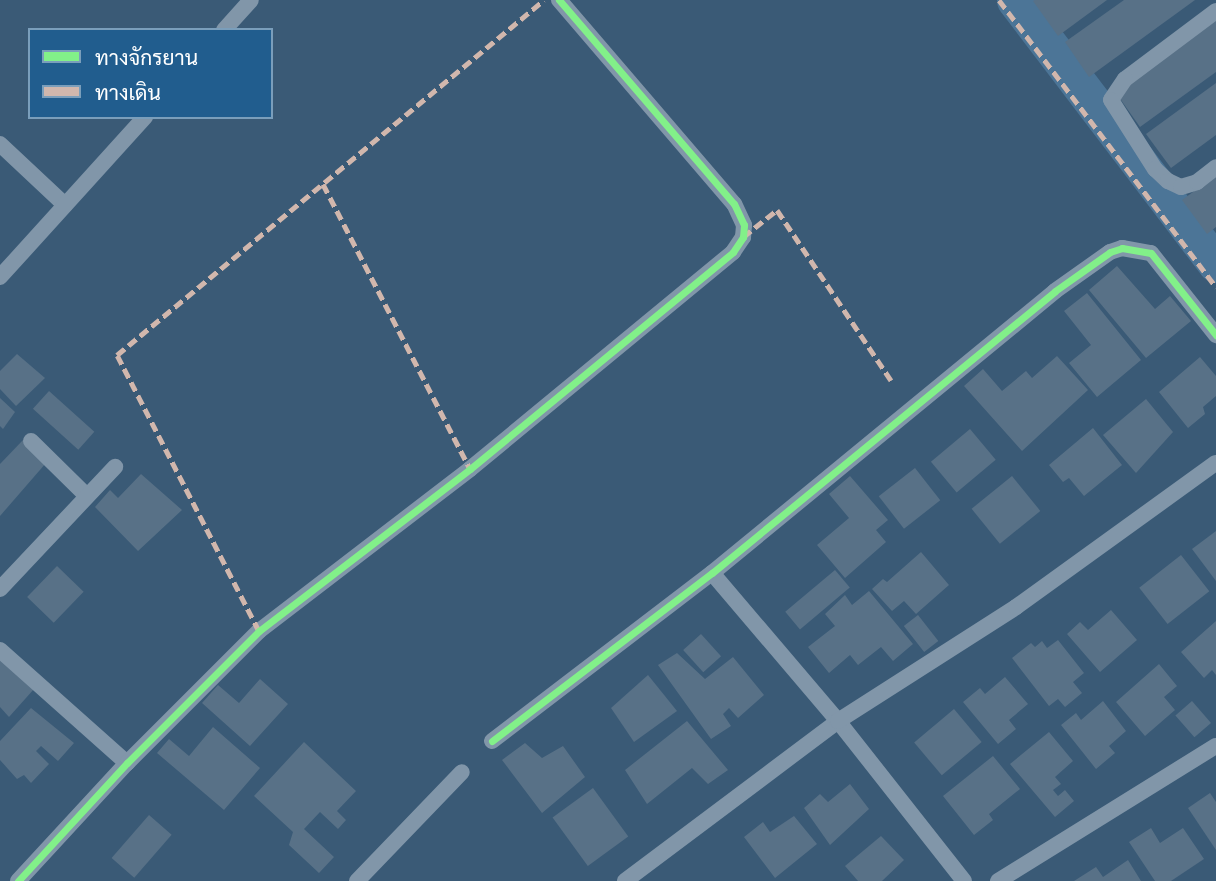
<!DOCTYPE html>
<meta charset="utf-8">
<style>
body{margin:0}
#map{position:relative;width:1216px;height:881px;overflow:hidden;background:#3a5a76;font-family:"Exo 2",Sarabun,sans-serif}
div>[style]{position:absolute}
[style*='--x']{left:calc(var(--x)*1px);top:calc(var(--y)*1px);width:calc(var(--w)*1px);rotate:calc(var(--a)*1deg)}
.river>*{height:37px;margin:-18.5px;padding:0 18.5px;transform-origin:18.5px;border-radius:18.5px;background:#4c7597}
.building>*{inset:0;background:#587187;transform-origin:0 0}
.minor>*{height:16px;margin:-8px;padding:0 8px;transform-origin:8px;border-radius:8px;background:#8196a9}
.quiet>*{height:5px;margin-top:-2.5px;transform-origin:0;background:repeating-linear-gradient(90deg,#d1b7ad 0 10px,transparent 0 15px)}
.cycleway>*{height:7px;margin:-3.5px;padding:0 3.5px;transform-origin:3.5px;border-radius:3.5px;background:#82f089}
span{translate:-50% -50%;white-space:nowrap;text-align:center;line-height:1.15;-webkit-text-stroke:7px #215d8e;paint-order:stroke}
.legend{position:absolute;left:28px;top:28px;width:245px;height:91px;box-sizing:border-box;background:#215d8e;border:2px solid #7a9ebb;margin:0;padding:9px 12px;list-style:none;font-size:21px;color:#fff}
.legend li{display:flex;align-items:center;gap:14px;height:35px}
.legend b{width:35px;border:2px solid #7a9ebb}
</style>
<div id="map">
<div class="river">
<div style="--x:1015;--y:0;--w:332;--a:52.7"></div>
</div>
<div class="building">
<div style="clip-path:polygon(1107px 0,1058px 36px,1033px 1px,1035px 0)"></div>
<div style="clip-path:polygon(1124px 0,1195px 0,1089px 77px,1065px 42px)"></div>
<div style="clip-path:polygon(1216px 20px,1216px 72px,1140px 127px,1116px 93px)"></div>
<div style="clip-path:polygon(1216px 83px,1216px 135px,1171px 168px,1146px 134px)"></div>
<div style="clip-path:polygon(1216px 175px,1216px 227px,1207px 234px,1182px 200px)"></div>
<div style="clip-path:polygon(1117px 266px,1155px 309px,1170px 296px,1191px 321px,1146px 358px,1089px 290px)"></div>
<div style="clip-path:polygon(1087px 293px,1141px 360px,1097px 397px,1069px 363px,1091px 345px,1064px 311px)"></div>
<div style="clip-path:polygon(17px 354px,45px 378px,16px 406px,0 389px,0 371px)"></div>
<div style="clip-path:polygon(1057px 356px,1088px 390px,1022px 451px,964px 386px,983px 369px,1002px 391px,1026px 371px,1032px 378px)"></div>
<div style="clip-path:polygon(1200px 357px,1216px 376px,1216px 396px,1203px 407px,1205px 414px,1188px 428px,1159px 392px)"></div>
<div style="left:49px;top:391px;width:61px;height:24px;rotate:42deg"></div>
<div style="clip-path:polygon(0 398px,15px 412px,3px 429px,0 426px)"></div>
<div style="clip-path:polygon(1146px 399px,1173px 432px,1136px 473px,1103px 435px)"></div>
<div style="clip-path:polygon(1093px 428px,1122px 465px,1084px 496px,1069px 478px,1063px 482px,1049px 465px)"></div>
<div style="left:970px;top:429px;width:40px;height:51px;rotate:50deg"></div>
<div style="clip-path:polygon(23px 440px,46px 463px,0 516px,0 464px)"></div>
<div style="left:915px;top:468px;width:41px;height:46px;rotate:52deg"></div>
<div style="clip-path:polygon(141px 474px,182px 510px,138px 551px,95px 507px,110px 490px,118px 498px)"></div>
<div style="clip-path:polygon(850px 476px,888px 520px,876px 530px,886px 542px,845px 578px,817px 545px,849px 518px,829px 494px)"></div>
<div style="left:1012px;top:476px;width:45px;height:52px;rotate:51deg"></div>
<div style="clip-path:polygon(1216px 531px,1216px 581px,1192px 549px)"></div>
<div style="clip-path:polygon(921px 552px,949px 585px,916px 614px,904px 601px,892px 611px,872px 589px,883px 579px,887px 582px)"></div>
<div style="left:1181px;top:555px;width:46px;height:53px;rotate:52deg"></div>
<div style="left:57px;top:566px;width:37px;height:43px;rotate:44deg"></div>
<div style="left:835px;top:570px;width:23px;height:65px;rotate:50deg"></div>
<div style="clip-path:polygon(869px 591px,913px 644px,893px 661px,881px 647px,858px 665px,850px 655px,829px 673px,808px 647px,835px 626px,825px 614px,845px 595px,852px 605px)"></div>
<div style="clip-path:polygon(1111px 610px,1137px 640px,1100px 672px,1067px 634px,1080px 622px,1088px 630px)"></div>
<div style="left:918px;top:615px;width:33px;height:18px;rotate:52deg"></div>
<div style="clip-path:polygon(1216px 621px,1216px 675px,1212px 670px,1204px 678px,1181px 652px)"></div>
<div style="left:701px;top:634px;width:30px;height:24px;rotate:48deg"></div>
<div style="clip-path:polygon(1058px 640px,1084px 673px,1073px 682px,1082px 693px,1065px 707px,1058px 699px,1049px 706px,1012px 658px,1031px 643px,1035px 647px,1042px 641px,1047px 648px)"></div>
<div style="clip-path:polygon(677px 653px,705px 679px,733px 657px,764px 695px,738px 718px,729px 708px,723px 714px,731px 726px,711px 739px,658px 665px)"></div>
<div style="clip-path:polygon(0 658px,34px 689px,9px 717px,0 707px)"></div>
<div style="clip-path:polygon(1159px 664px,1177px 686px,1164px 697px,1175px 710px,1145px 736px,1116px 702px)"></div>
<div style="clip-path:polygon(648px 675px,677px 711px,634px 742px,611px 708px)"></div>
<div style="clip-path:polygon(1005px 677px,1028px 704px,1009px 720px,1016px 729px,998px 744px,963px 702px,980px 688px,985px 694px)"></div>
<div style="clip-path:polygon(260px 679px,288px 704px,250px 746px,202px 703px,218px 685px,239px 703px)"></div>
<div style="clip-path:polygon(1103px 701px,1126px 731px,1109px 746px,1115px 753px,1096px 769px,1061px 725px,1076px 713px,1081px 720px)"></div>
<div style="left:1192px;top:701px;width:29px;height:22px;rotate:49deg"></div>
<div style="clip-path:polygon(31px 708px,74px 743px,58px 761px,41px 746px,36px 751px,49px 764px,31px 783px,24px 775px,17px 779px,0 760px,0 741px)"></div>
<div style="left:954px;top:709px;width:43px;height:52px;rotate:50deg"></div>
<div style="clip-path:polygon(687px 721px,728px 770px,708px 784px,692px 768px,647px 804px,625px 770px)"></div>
<div style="clip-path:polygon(213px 727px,260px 768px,224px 810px,157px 753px,169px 739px,189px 756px)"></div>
<div style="clip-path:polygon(1049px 732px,1073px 761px,1055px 777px,1061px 784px,1053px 790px,1058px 796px,1065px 790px,1074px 801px,1055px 817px,1010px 764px)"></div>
<div style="clip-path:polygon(304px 742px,356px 791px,337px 811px,346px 820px,338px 829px,320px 812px,304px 829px,334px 857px,319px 873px,289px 845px,293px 832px,254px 796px)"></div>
<div style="clip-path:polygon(525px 743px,542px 758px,563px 746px,585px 777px,542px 813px,502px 760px)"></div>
<div style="clip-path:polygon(993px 756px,1020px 789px,989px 814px,993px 820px,974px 835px,943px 796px)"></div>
<div style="clip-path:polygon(850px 784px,869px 809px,830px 845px,804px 808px,820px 794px,828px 802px)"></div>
<div style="left:593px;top:788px;width:60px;height:50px;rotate:54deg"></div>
<div style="clip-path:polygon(1210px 793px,1216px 802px,1216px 850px,1188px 808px)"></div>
<div style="left:149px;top:815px;width:30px;height:57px;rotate:41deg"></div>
<div style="clip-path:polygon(794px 816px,817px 844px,775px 878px,744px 837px,763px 822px,770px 832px)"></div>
<div style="clip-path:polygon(1151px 828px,1160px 843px,1183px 828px,1204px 859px,1171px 881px,1155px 881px,1129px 842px)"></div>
<div style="clip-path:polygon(881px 836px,904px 860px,882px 881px,858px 881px,845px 866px)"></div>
<div style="clip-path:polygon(1128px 860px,1141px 881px,1074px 881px,1096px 867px,1103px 877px)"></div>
</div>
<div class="minor">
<div style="--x:1216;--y:11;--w:114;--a:143.2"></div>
<div style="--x:1125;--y:79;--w:25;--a:124"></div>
<div style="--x:1111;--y:100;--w:82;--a:57.5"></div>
<div style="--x:1155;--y:169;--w:18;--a:43"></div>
<div style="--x:1168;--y:181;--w:14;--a:25"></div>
<div style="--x:1181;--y:187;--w:17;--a:-17"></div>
<div style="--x:1197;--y:182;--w:24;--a:-38"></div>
<div style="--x:224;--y:30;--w:40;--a:-48"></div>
<div style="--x:0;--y:144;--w:89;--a:43.2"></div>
<div style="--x:0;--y:277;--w:216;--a:-47.8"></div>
<div style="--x:31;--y:441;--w:78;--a:44.5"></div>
<div style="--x:0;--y:589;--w:168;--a:-46.7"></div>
<div style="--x:0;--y:650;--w:170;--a:41.7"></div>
<div style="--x:492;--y:741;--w:277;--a:-37.4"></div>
<div style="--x:712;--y:573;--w:444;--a:-39.4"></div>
<div style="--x:1055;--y:291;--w:67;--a:-35.3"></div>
<div style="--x:1110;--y:252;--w:13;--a:-18"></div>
<div style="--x:1122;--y:248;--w:29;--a:10"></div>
<div style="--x:1151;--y:253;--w:105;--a:51.6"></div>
<div style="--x:18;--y:881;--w:161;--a:-47.3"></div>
<div style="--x:127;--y:763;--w:187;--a:-45"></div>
<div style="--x:259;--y:631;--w:266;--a:-37.5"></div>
<div style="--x:470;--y:469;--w:341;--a:-39.5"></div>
<div style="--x:733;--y:252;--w:18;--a:-56"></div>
<div style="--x:743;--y:237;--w:12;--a:-85"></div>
<div style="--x:744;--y:225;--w:23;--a:-115"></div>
<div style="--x:734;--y:204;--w:269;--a:-130.6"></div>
<div style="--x:357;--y:881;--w:151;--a:-46.1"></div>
<div style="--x:625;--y:881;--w:266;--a:-36.9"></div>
<div style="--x:838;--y:721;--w:194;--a:-130.4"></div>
<div style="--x:964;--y:881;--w:204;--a:-128.2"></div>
<div style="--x:838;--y:721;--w:211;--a:-32.6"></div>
<div style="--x:1016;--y:607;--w:246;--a:-35.8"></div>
<div style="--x:998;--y:881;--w:256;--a:-31.8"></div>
</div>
<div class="quiet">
<div style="--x:999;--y:0;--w:360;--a:52.9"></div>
<div style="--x:323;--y:184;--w:321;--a:62.7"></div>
<div style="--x:743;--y:237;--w:43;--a:-38.5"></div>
<div style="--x:777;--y:210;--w:205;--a:56.2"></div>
<div style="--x:259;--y:631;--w:310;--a:-117.2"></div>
<div style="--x:117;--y:355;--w:555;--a:-39.74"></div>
</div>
<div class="cycleway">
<div style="--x:492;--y:741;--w:277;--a:-37.4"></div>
<div style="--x:712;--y:573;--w:444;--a:-39.4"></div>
<div style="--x:1055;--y:291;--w:67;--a:-35.3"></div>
<div style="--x:1110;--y:252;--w:13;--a:-18"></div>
<div style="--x:1122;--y:248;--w:29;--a:10"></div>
<div style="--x:1151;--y:253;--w:105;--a:51.6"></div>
<div style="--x:18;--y:881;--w:161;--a:-47.3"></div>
<div style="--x:127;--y:763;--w:187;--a:-45"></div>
<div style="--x:259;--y:631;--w:266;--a:-37.5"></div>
<div style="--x:470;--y:469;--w:341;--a:-39.5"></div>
<div style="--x:733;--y:252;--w:18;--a:-56"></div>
<div style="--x:743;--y:237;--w:12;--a:-85"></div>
<div style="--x:744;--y:225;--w:23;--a:-115"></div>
<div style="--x:734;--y:204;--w:269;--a:-130.6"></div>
</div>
<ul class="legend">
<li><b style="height:9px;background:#82f089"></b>ทางจักรยาน</li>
<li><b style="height:9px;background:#d1b7ad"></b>ทางเดิน</li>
</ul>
</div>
